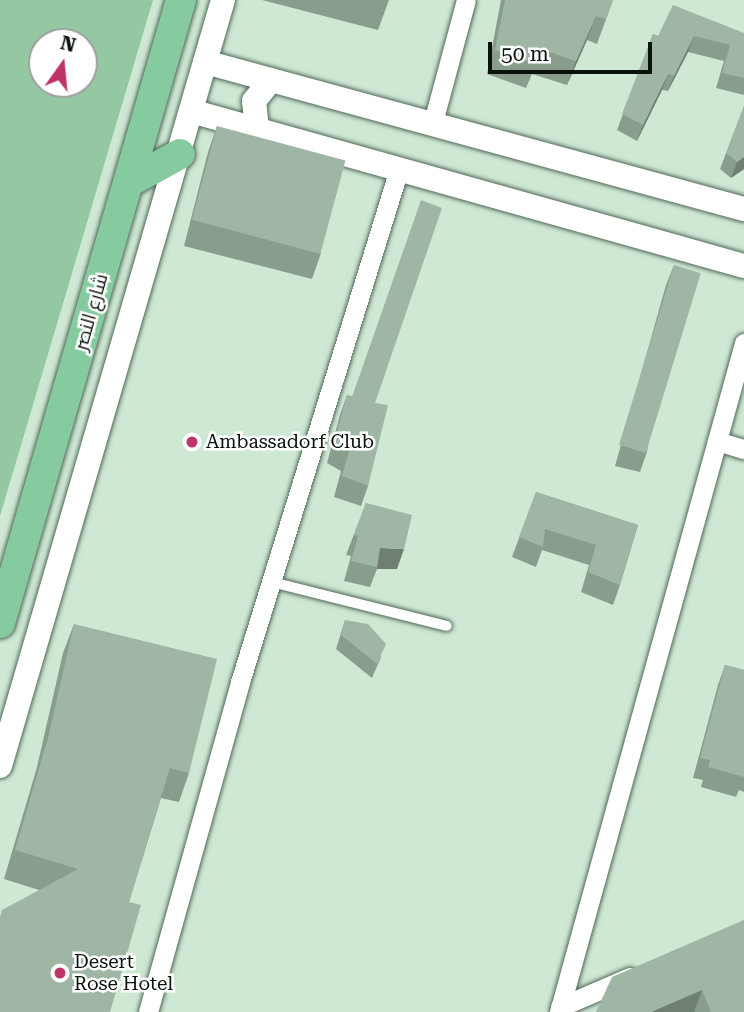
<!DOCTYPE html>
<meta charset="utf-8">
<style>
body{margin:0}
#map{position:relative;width:744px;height:1012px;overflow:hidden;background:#cee8d4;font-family:"Roboto Serif",Cairo,serif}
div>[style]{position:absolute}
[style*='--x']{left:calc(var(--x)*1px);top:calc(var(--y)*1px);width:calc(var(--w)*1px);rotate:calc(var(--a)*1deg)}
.green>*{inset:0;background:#94c8a2}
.roads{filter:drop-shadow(0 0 2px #516857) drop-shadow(0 0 2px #516857)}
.service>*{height:10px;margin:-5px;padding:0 5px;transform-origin:5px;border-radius:5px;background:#fff}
.minor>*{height:19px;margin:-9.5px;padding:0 9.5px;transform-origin:9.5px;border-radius:9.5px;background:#fff}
.tertiary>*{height:24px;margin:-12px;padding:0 12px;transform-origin:12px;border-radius:12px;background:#fff}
.primary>*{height:30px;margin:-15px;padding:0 15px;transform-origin:15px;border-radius:15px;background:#86caa0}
.wall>*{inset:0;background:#889d8c}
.shaded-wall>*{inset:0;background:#6f7f72}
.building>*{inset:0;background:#9eb6a3;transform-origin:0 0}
.dots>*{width:19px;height:19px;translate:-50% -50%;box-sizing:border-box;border:4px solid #fff;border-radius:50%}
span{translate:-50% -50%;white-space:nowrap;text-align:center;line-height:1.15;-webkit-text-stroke:5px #fff;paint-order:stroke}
.street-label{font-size:19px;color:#08110a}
.poi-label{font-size:19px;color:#08110a}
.left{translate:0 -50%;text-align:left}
.north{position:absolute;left:28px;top:28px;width:70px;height:70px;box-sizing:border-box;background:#fff;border:2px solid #9ca09d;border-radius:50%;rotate:15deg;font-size:19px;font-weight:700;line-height:28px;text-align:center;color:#08110a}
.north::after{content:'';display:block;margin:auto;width:24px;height:32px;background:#bf3468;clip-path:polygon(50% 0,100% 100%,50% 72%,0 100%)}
.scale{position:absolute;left:488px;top:42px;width:164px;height:32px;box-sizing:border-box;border:4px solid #08110a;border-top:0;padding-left:9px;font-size:21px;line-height:24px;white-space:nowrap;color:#08110a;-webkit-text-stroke:5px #fff;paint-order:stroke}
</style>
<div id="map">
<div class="green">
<div style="clip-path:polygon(evenodd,0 0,153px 0,0 516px,0 0,42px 42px,84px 42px,84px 84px,42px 84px,42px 42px)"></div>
</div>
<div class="roads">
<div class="service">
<div style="--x:272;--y:582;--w:180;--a:14.1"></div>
</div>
<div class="minor">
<div style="--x:433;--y:122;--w:126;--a:-74.9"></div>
<div style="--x:717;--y:441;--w:28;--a:17"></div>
<div style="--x:560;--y:1007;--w:76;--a:-23.2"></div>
<div style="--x:148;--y:1012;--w:343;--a:-74.4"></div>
<div style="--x:240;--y:682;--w:537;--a:-72.78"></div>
<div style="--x:559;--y:1012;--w:694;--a:-74.54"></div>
</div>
<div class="tertiary">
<div style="--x:205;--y:62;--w:559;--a:15.26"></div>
<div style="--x:191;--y:111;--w:574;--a:15.66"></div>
<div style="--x:257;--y:129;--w:28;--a:-96"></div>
<div style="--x:254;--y:101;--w:27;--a:-51"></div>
<div style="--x:0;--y:766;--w:798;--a:-73.77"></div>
</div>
<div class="primary">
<div style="--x:129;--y:182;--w:58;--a:-28.8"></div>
<div style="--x:0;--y:623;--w:649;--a:-73.8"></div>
</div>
</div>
<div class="wall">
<div style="clip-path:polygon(262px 0,389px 0,378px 30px)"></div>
<div style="clip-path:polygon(501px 0,613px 0,597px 44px,587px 40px,567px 85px,532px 74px,526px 88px,487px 74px)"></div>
<div style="clip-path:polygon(744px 33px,744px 95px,716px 88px,724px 61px,688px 52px,668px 91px,662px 90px,637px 141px,617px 130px,653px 34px,658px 36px)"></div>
<div style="clip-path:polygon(744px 106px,744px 169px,731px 178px,720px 169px)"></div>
<div style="clip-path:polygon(217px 126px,321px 253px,312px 279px,184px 246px,208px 152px)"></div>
<div style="clip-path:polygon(674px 265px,647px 452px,640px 472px,615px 466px,666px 285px)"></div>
<div style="clip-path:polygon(347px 395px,375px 403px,368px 486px,361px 506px,334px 497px,341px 471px,327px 463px,340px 415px)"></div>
<div style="clip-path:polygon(536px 492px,638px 525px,620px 585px,613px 605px,581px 592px,589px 565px,542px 550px,536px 567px,512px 557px)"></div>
<div style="clip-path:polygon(366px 503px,397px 569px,377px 569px,370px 587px,344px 581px,351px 556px,346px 555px)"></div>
<div style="clip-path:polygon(345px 620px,381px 657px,372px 678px,336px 649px)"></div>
<div style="clip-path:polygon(74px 624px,189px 773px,179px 802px,161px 798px,129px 902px,39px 890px,4px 879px,37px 767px,63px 653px)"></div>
<div style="clip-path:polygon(725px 665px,744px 670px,744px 792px,739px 790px,736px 797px,701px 787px,703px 780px,693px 778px,718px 685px)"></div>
<div style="clip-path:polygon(744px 920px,744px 1012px,596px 1012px)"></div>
</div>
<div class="shaded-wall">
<div style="clip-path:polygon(596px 16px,587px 40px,567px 85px,576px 61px)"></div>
<div style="clip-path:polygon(694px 36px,688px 52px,668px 91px,674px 76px)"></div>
<div style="clip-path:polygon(668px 74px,662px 90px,637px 141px,643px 125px)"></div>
<div style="clip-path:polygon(744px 157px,744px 169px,731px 178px,737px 162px)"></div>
<div style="clip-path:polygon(380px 548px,404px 549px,397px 569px,377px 569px)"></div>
<div style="clip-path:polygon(702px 990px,694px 1012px,651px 1012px)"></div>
</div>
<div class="building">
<div style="clip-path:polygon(505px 0,613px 0,606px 19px,596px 16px,576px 61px,540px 49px,535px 64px,495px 50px)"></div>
<div style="clip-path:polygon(673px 5px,744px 33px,744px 78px,722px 73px,730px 45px,694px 36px,674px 76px,668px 74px,643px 125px,622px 114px,653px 34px,658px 36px)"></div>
<div style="clip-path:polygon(744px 106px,744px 157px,737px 162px,726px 153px)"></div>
<div style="left:217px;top:126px;width:133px;height:97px;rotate:15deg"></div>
<div style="clip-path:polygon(421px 200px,442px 208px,375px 403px,388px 405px,368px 486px,342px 476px,349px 451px,334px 443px,347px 395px,352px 397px)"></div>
<div style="left:674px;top:265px;width:28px;height:188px;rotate:17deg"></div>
<div style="clip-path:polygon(536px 492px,638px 525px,620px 585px,588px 572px,596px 545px,545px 529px,543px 547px,519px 537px)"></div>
<div style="clip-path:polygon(366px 503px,412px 515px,404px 549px,380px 548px,377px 567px,351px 561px,358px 536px,354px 535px)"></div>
<div style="clip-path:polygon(345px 620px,368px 624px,386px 644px,377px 664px,341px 635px)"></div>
<div style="clip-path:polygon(74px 624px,217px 659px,189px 773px,170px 768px,129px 902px,141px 905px,110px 1012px,0 1012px,0 917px,2px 910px,78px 869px,15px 850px,48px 738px)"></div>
<div style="clip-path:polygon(725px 665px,744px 670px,744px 777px,708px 767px,710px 760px,700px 758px)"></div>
<div style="clip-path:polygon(744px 920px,744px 1012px,711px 1012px,702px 990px,651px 1012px,596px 1012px,612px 977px)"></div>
</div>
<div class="dots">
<div style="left:192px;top:442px;background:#bf3468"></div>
<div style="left:60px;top:973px;background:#bf3468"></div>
</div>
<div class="street-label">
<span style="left:91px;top:312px;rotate:-74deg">شارع النصر</span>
</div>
<div class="poi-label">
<span class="left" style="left:206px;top:442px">Ambassadorf Club</span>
<span class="left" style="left:74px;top:973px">Desert<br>Rose Hotel</span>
</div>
<div class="north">N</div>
<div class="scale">50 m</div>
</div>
